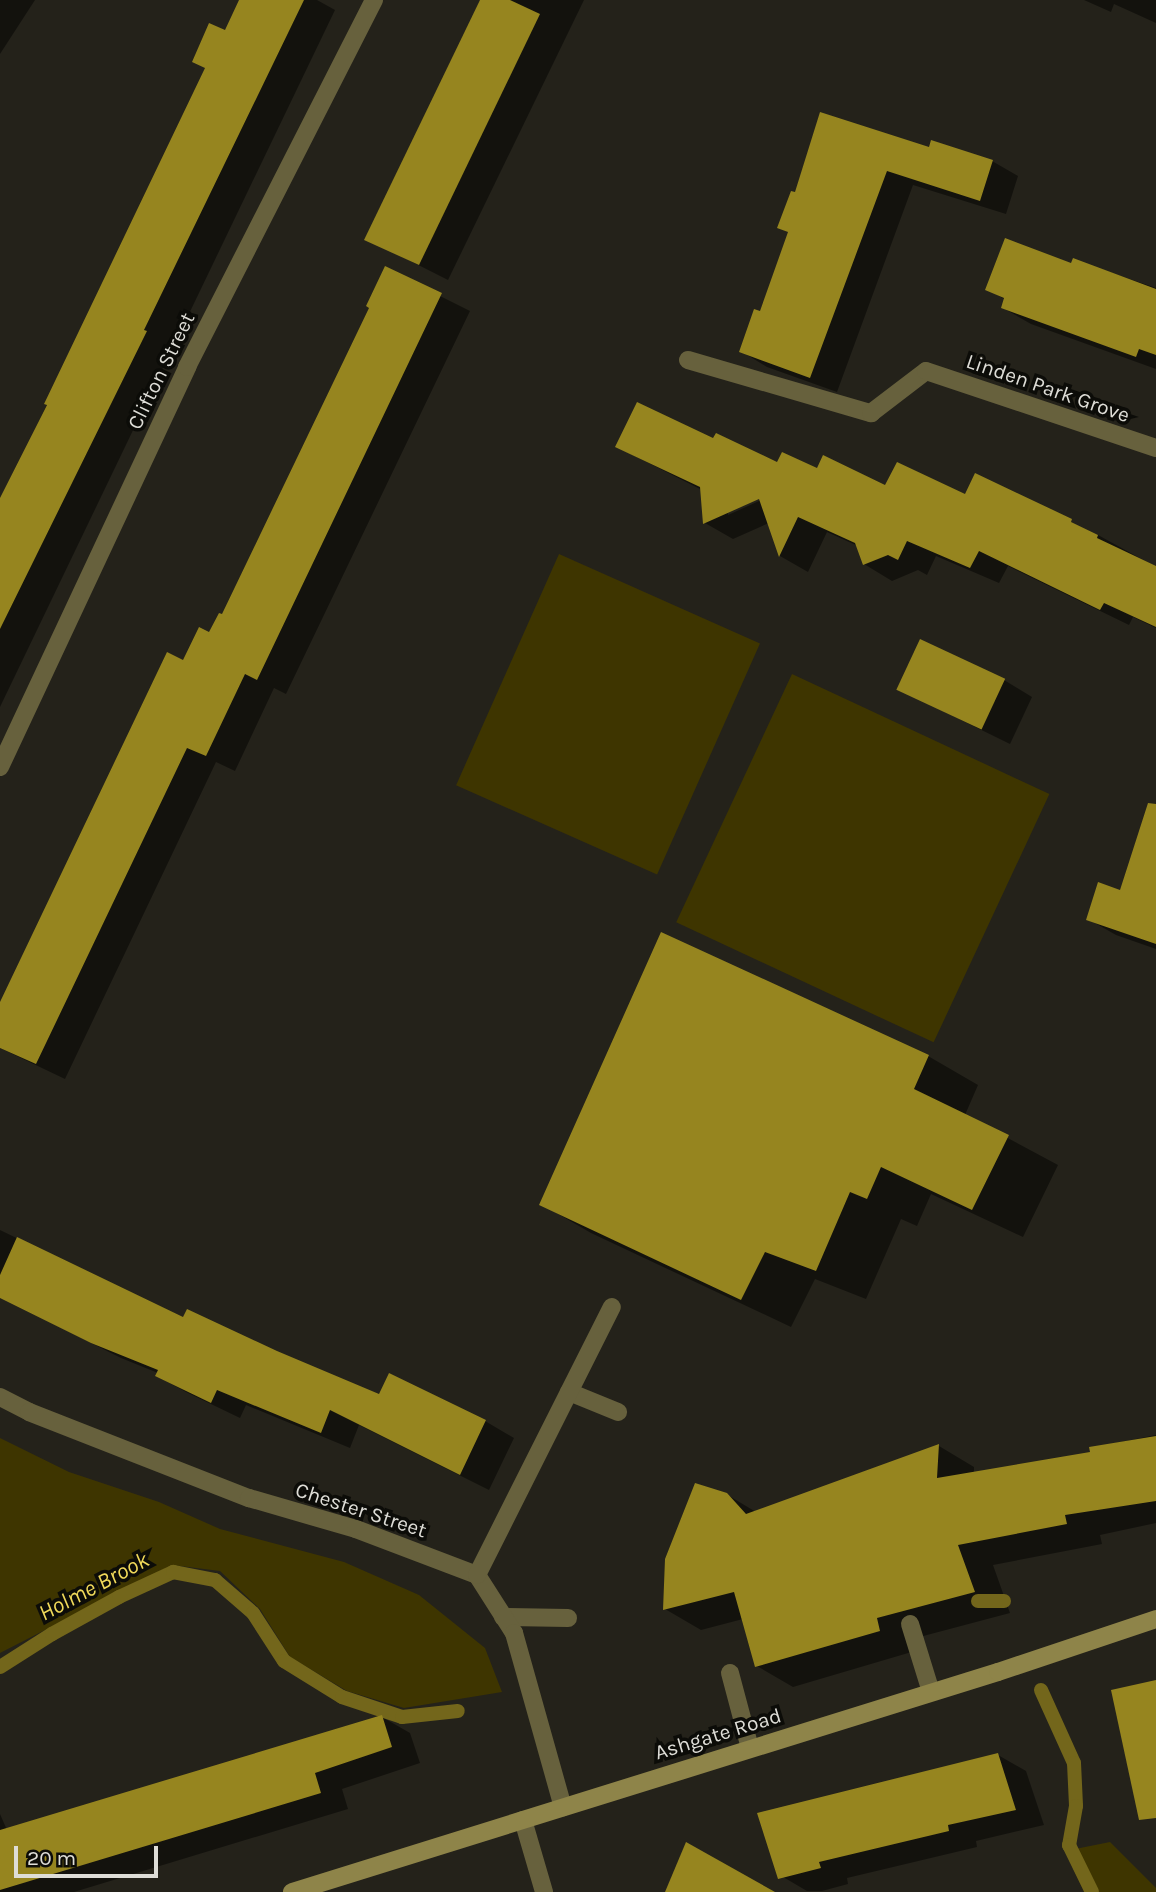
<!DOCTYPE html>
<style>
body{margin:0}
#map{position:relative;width:1156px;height:1892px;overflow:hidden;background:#24221a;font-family:Karla,sans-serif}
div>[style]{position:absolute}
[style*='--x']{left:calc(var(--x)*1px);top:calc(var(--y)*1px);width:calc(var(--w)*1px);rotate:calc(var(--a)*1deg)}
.green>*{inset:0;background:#3e3500;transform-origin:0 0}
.shadow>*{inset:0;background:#0007}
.stream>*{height:14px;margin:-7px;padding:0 7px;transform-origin:7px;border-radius:7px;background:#73661b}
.building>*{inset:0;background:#96851f;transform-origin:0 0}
.lane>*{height:18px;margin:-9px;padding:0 9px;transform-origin:9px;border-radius:9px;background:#67613d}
.street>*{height:18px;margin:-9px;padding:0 9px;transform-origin:9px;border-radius:9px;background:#67613d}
.secondary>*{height:18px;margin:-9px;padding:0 9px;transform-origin:9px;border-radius:9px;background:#8e8449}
span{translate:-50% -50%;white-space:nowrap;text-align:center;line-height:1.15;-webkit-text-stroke:7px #0c0c08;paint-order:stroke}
.street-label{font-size:21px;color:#deddd7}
.water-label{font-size:23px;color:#f0d95a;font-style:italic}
.scale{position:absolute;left:14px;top:1846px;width:144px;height:32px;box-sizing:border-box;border:4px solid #deddd7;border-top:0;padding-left:9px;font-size:21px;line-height:24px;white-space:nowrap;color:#deddd7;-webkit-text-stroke:5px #0c0c08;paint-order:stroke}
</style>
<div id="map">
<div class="green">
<div style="left:559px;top:554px;width:220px;height:253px;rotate:24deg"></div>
<div style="left:792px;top:674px;width:284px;height:274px;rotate:25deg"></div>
<div style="clip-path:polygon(0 1438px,69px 1472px,159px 1502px,220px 1529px,344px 1562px,419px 1595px,485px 1648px,502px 1692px,404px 1708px,347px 1691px,290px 1657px,260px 1609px,220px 1571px,172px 1565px,0 1653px)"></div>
<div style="clip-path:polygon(1110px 1842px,1156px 1888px,1156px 1892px,1084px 1892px,1065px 1851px)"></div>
</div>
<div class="shadow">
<div style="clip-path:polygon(0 0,35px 0,0 54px)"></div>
<div style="clip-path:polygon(241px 0,317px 0,335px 10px,0 707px,0 502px)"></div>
<div style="clip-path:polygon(483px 0,584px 0,448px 280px,367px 239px)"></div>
<div style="clip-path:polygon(1084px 0,1156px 0,1156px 23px,1114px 4px,1111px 12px)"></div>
<div style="clip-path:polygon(930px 150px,992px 161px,1018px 176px,1006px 214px,913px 185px,837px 392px,767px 367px,741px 351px,761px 314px,790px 233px,780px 228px,792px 193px)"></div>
<div style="clip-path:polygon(1074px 260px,1156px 288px,1156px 369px,1031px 324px,1003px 308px,1006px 300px,987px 289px,1072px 265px)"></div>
<div style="clip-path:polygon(386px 269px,470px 311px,286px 694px,274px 688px,235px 771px,216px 762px,65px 1079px,0 1048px,0 1005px,184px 662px,210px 635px,223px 616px,371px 307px)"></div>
<div style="clip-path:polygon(evenodd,714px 441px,778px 465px,886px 487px,966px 496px,1098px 535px,1156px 567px,1156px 628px,1133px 617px,1129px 625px,1008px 566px,999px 583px,936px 556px,927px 575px,918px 570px,892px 581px,864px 564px,858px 546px,827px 532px,808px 572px,780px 556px,769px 523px,733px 539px,705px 523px,702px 490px,617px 447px,714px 441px,766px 494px,768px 497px,728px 515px,728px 511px,766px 494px)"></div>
<div style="clip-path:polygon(1004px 680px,1032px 697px,1010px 744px,898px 689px)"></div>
<div style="clip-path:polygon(1156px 879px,1156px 949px,1116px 935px,1088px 919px,1121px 892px)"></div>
<div style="clip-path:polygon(928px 1056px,978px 1085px,965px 1115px,1058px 1165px,1023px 1237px,931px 1194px,917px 1226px,901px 1219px,866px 1299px,815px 1279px,791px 1327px,591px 1233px,541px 1204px)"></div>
<div style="clip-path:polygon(0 1230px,184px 1319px,379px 1396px,485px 1421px,514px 1438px,489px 1490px,359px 1425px,350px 1448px,246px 1405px,240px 1418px,186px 1392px,157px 1376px,158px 1373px,121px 1358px,0 1297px)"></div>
<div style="clip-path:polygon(1156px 1435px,1156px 1523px,1100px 1535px,1102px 1544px,993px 1565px,1010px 1613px,912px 1639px,915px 1651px,793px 1687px,757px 1666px,743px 1619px,701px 1630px,665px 1609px,726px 1494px,756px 1512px,939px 1446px,974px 1467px,974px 1473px,1092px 1453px,1091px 1448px)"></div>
<div style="clip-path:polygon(382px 1717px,410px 1733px,420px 1763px,342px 1789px,348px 1809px,74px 1892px,0 1892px,0 1814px,7px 1830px)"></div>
<div style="clip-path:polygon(998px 1755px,1026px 1771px,1044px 1825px,976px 1841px,977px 1847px,847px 1878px,848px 1884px,822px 1891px,807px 1891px,778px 1874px)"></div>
</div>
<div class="stream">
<div style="--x:978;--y:1601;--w:26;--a:0"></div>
<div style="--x:0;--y:1667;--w:62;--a:-32.4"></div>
<div style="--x:52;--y:1634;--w:77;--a:-28.9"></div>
<div style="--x:119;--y:1597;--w:60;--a:-24.8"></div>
<div style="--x:173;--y:1572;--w:43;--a:10.8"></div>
<div style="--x:215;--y:1580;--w:50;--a:41"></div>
<div style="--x:253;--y:1613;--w:57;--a:57.1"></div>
<div style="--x:284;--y:1661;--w:68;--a:31.8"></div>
<div style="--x:342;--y:1697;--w:63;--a:18.4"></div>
<div style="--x:402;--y:1717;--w:56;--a:-6.1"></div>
<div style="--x:1041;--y:1690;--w:80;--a:65.7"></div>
<div style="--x:1074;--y:1763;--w:43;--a:87.3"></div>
<div style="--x:1076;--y:1806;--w:40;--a:100"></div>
<div style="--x:1069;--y:1845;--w:52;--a:63.9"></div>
</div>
<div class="building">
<div style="clip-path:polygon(239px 0,304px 0,144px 330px,147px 331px,0 629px,0 498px,47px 405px,44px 404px,205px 68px,192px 62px,209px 23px,225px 30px)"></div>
<div style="clip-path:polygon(480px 0,510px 0,540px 14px,419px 265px,364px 240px)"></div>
<div style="clip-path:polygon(820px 112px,929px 147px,931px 140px,993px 160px,980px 201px,887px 171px,810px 378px,739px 352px,754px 309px,760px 311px,788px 232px,777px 228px,791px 191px,795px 192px)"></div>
<div style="clip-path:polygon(1005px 238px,1071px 263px,1073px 258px,1156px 289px,1156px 355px,1139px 349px,1136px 357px,1001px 308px,1004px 298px,985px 290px)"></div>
<div style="clip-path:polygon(385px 266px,442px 293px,257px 680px,245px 674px,206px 756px,187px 748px,36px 1064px,0 1048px,0 1002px,167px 652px,183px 660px,199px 627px,209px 632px,219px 613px,222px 614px,369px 308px,366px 306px)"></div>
<div style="clip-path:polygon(637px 402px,713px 438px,716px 433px,777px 462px,782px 452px,817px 468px,823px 455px,885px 485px,897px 462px,965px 494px,975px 473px,1072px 519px,1071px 522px,1098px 535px,1097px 538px,1156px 566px,1156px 627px,1104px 603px,1100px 610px,979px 551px,970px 568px,907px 541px,898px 560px,888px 555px,863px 565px,855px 543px,798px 517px,779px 557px,759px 499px,703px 524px,700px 487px,615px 447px)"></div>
<div style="left:920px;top:639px;width:94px;height:56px;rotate:25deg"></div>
<div style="clip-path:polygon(1148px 803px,1156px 804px,1156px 944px,1086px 920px,1098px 882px,1120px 890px)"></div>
<div style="clip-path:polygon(661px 932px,929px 1055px,914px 1089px,1009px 1135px,972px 1210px,881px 1167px,867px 1199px,850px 1192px,816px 1271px,765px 1252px,741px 1300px,539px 1205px)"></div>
<div style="clip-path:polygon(17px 1237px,183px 1317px,187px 1309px,277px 1351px,379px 1394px,389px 1373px,486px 1420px,460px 1475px,330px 1410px,321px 1433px,217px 1390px,211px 1403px,155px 1376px,158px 1370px,91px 1343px,0 1298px,0 1275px)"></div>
<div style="clip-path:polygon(1156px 1436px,1156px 1501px,1065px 1515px,1067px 1524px,958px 1545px,975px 1592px,877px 1618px,880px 1631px,755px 1667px,734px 1592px,663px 1610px,665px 1559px,695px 1483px,727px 1493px,746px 1514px,939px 1444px,937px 1478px,1090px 1452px,1089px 1447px)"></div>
<div style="clip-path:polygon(1156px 1680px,1156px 1818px,1139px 1820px,1111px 1690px)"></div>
<div style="clip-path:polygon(382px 1715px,392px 1747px,315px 1773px,321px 1793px,0 1890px,0 1830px)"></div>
<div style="clip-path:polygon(998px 1753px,1016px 1810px,948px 1825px,949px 1831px,819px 1862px,821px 1868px,778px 1879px,757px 1813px)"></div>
<div style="clip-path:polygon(686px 1842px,775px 1892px,665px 1892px)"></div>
</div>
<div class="lane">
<div style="--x:688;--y:360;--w:191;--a:16.2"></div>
<div style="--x:871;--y:413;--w:69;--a:-37.4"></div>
<div style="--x:569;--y:1392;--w:53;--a:22.2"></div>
<div style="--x:503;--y:1617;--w:65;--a:0.9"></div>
<div style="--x:910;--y:1624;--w:71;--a:72.8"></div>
<div style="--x:730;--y:1673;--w:78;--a:75.1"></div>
</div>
<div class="street">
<div style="--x:926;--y:371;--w:243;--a:18.5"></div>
<div style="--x:0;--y:767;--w:442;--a:-64.9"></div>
<div style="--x:187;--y:367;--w:412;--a:-63"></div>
<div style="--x:0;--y:1397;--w:33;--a:27"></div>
<div style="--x:29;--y:1412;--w:236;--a:21.4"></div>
<div style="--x:249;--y:1498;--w:111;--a:16.2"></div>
<div style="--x:356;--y:1529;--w:129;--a:20.8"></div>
<div style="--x:477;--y:1575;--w:69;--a:57.5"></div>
<div style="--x:514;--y:1633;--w:181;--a:74.3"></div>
<div style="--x:477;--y:1575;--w:300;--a:-63.3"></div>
<div style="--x:523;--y:1820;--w:75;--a:73.7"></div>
</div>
<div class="secondary">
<div style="--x:292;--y:1892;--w:739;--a:-17.31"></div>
<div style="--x:998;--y:1672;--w:167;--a:-18.5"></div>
</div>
<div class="street-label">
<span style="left:161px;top:371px;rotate:-64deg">Clifton Street</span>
<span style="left:1048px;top:388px;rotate:19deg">Linden Park Grove</span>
<span style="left:361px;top:1510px;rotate:18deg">Chester Street</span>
<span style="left:718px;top:1734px;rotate:-17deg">Ashgate Road</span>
</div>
<div class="water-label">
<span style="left:94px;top:1587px;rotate:-28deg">Holme Brook</span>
</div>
<div class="scale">20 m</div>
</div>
